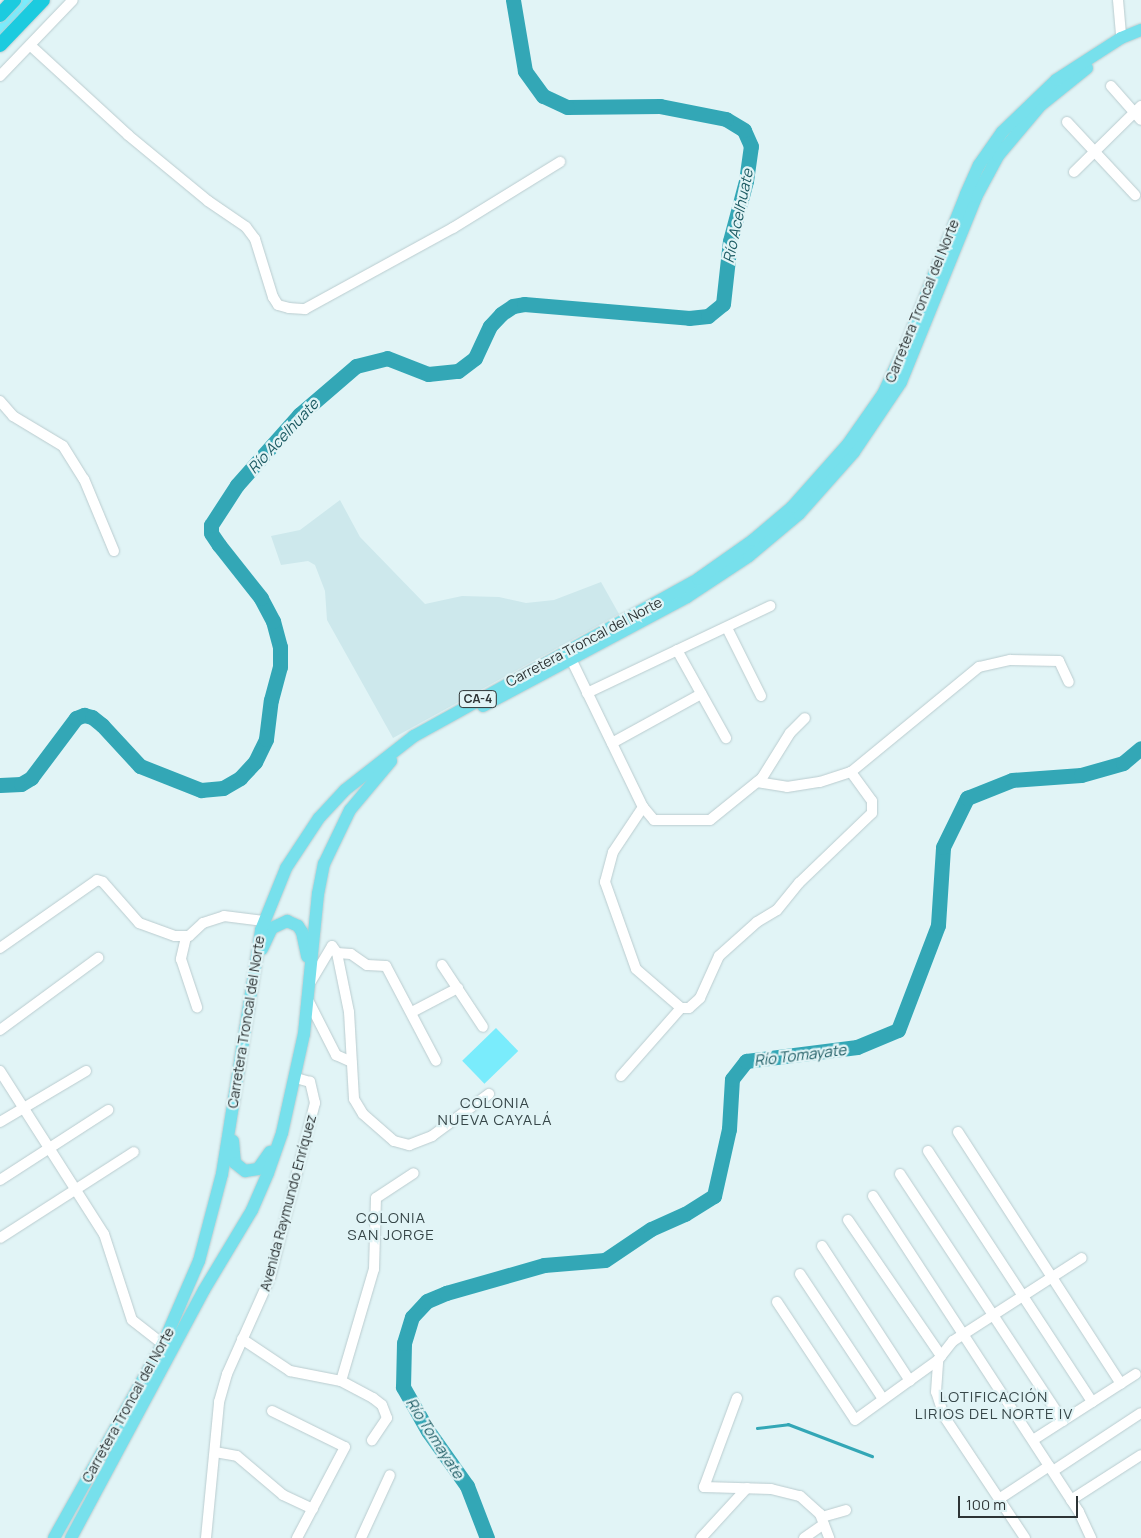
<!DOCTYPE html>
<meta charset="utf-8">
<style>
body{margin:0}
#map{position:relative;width:1141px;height:1538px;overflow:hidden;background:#e1f4f6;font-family:Manrope,sans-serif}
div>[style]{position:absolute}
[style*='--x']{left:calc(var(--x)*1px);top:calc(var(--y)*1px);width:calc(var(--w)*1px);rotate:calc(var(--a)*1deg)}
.built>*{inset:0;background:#cde8ec}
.green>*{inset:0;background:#7aecfc;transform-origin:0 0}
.stream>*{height:2.5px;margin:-1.25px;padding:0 1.25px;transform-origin:1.25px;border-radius:1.25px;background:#33a7b6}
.river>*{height:15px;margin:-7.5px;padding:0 7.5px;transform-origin:7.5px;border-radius:7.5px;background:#33a7b6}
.roads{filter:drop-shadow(0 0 1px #bacccf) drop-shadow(0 0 1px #bacccf)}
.minor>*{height:10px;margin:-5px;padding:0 5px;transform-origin:5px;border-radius:5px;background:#fff}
.major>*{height:12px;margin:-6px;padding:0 6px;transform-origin:6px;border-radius:6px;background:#77e0ec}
.highway>*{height:14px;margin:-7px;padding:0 7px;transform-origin:7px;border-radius:7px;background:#1ccbdf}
span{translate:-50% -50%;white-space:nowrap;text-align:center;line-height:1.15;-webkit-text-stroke:4.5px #e1f4f6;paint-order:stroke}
.shield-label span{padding:1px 4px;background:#e1f4f6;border:1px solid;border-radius:4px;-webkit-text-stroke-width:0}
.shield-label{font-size:12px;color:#2d3435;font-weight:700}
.street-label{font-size:14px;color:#2d3435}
.water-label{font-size:15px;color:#1d5b63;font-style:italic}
.neighbourhood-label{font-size:15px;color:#374749;letter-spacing:1px}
.scale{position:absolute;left:958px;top:1496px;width:120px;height:22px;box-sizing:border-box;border:2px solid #2d3435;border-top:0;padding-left:6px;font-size:15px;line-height:18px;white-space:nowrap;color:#2d3435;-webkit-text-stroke:4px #e1f4f6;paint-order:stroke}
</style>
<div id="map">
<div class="built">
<div style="clip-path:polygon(340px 500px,360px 537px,425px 604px,462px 596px,499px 597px,526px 603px,554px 600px,601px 582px,619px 614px,393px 738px,327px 620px,325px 591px,315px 565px,308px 561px,281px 565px,271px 536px,300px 530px)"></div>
</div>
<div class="green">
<div style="clip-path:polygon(22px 0,37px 0,0 39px,0 23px)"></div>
<div style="left:496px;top:1028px;width:32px;height:47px;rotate:46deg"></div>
</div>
<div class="stream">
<div style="--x:757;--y:1428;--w:31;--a:-7"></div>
<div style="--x:788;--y:1424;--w:90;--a:20.9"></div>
</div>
<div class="river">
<div style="--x:0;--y:785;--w:21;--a:-3"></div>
<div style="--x:21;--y:784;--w:12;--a:-31"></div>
<div style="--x:31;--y:778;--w:75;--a:-53.1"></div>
<div style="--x:76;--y:718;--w:9;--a:-21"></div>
<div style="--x:84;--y:715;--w:8;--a:14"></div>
<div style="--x:92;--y:717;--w:13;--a:39"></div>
<div style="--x:102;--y:725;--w:56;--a:47.2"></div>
<div style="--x:140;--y:766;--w:66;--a:21.5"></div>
<div style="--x:201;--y:790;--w:22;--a:-5"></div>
<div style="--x:223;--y:788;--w:20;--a:-30"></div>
<div style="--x:240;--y:778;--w:22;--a:-47"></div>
<div style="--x:255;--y:762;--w:25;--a:-64"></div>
<div style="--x:266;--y:739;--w:39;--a:-83"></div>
<div style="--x:271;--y:700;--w:34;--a:-75"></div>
<div style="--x:280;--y:667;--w:20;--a:-90"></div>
<div style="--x:280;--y:647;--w:27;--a:-105"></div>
<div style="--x:273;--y:621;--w:26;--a:-118"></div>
<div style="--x:261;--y:598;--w:68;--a:-128.4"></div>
<div style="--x:219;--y:545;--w:14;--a:-124"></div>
<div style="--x:211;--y:533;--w:8;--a:-90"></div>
<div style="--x:211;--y:525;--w:48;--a:-57"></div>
<div style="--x:237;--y:485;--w:94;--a:-48.5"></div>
<div style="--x:299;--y:415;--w:75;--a:-40.7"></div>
<div style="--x:356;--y:366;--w:32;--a:-14"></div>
<div style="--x:387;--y:358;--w:44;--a:21.3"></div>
<div style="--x:428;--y:374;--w:30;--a:-6"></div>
<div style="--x:458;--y:371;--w:21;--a:-37"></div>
<div style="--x:475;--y:358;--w:35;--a:-65"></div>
<div style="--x:490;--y:326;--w:16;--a:-47"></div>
<div style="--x:501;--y:314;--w:14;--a:-34"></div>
<div style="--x:513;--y:306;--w:11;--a:-10"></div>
<div style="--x:524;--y:304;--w:166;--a:4.8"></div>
<div style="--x:689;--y:318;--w:19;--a:-6"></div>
<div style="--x:708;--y:316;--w:19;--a:-39"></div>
<div style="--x:723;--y:304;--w:63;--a:-83.7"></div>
<div style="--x:730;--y:241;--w:62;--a:-75.1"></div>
<div style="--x:746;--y:181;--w:35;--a:-82"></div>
<div style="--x:751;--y:146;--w:17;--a:-114"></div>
<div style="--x:744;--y:130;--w:21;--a:-149"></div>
<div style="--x:726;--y:119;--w:67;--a:-168.9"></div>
<div style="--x:660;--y:106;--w:93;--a:179.4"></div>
<div style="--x:567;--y:107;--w:26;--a:-155"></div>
<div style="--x:543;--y:96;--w:31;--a:-126"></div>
<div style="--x:525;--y:71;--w:72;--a:-99.6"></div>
<div style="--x:487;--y:1538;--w:56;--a:-111"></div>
<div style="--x:467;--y:1486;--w:67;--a:-125.3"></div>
<div style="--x:428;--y:1431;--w:51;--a:-119.6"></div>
<div style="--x:403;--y:1387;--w:44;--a:-88.7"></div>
<div style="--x:404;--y:1343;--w:27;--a:-73"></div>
<div style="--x:412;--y:1317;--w:22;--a:-47"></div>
<div style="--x:427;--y:1301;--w:21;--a:-23"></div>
<div style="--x:446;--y:1293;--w:102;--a:-15.9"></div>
<div style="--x:544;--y:1265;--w:61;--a:-4.7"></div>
<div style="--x:605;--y:1260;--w:55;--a:-34"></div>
<div style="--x:651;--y:1229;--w:37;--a:-24"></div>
<div style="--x:685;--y:1214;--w:34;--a:-32"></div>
<div style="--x:714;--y:1196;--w:69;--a:-77.4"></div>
<div style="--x:729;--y:1129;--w:50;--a:-86.6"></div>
<div style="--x:732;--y:1079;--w:23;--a:-52"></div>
<div style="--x:746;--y:1061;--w:112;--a:-7.2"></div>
<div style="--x:857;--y:1047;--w:44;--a:-22.5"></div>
<div style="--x:898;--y:1030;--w:112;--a:-69.1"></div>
<div style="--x:938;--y:925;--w:78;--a:-86.3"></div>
<div style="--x:943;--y:847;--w:55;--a:-63.9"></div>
<div style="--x:967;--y:798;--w:48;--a:-21.8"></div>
<div style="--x:1012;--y:780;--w:69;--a:-4.1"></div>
<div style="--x:1081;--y:775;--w:44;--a:-15.9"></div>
<div style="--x:1123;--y:763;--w:23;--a:-40"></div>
</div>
<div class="roads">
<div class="minor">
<div style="--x:1118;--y:0;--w:38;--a:85"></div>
<div style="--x:31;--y:46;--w:132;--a:42.5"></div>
<div style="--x:128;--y:135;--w:104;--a:39.5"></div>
<div style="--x:208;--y:201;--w:46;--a:34.4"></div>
<div style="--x:246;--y:227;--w:15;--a:53"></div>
<div style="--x:255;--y:239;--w:61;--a:72.8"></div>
<div style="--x:273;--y:297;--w:9;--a:58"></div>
<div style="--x:278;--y:305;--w:11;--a:15"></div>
<div style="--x:289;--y:308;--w:16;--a:4"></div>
<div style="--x:305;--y:309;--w:169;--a:-28.7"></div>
<div style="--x:453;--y:228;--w:126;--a:-31.7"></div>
<div style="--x:0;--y:76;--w:105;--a:-46.2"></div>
<div style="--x:1111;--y:86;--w:45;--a:48.6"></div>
<div style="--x:1067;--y:122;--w:100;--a:47"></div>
<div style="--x:1074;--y:172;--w:94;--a:-44.6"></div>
<div style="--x:0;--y:401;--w:20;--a:49"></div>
<div style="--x:13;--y:416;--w:58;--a:31"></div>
<div style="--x:63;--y:446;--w:39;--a:58"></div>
<div style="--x:84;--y:479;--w:78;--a:67.4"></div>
<div style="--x:727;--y:628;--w:76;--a:63.4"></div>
<div style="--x:677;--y:650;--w:101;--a:60.9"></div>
<div style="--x:572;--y:661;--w:162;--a:64.1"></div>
<div style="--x:643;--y:807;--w:17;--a:50"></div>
<div style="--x:654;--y:820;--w:56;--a:0"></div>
<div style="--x:710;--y:820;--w:67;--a:-38.9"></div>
<div style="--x:762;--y:778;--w:53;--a:-58.1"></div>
<div style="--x:790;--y:733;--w:21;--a:-45"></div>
<div style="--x:587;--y:693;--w:203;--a:-25.4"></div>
<div style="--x:612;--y:743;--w:102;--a:-28.8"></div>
<div style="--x:757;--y:782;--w:30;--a:9"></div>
<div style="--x:787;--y:787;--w:33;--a:-9"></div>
<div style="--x:820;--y:782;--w:33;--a:-18"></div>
<div style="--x:851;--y:772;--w:166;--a:-39.4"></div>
<div style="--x:979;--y:667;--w:32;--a:-13"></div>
<div style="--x:1010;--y:660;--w:49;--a:1.2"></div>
<div style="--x:1059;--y:661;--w:23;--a:65"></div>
<div style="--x:643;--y:807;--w:54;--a:123.7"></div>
<div style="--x:613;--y:852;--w:31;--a:105"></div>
<div style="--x:605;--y:882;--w:92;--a:70.4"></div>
<div style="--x:636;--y:969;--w:60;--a:40.9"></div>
<div style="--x:681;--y:1008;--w:8;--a:0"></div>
<div style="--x:689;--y:1008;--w:15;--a:-42"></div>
<div style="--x:700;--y:998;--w:46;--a:-65.7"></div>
<div style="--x:719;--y:956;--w:51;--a:-41.8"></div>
<div style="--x:757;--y:922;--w:23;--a:-31"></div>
<div style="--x:777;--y:910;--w:35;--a:-51"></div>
<div style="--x:799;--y:883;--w:101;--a:-43.8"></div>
<div style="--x:872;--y:813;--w:12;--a:-90"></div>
<div style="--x:872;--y:801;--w:36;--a:-126"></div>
<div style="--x:186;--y:937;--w:23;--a:103"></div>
<div style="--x:181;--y:959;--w:51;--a:71.6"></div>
<div style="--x:0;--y:948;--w:118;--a:-35"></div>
<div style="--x:97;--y:880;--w:6;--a:18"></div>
<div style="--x:103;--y:882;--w:55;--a:48.7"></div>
<div style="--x:139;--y:923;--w:38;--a:20"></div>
<div style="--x:175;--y:936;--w:14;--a:0"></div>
<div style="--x:189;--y:936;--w:19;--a:-43"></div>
<div style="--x:203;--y:923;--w:22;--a:-18"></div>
<div style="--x:224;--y:916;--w:40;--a:7.1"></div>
<div style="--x:337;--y:953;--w:14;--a:4"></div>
<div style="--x:351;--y:954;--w:19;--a:35"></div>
<div style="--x:367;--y:965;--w:19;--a:3"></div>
<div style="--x:386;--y:966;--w:107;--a:62.2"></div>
<div style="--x:442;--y:965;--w:74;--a:56.5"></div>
<div style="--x:310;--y:983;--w:43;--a:-59.3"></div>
<div style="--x:332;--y:946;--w:9;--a:54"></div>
<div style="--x:337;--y:953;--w:60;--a:78.5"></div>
<div style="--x:349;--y:1012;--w:87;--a:86.7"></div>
<div style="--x:354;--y:1099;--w:17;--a:59"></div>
<div style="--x:363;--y:1114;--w:41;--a:41.1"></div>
<div style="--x:394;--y:1141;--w:16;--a:15"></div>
<div style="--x:409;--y:1145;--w:25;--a:-21"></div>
<div style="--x:432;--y:1136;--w:71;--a:-36.4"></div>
<div style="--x:308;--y:1000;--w:62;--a:63"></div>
<div style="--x:336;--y:1055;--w:17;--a:24"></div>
<div style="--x:412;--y:1012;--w:52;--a:-27.6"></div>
<div style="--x:0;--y:1030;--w:122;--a:-36.3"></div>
<div style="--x:0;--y:1071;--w:193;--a:57.5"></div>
<div style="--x:104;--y:1234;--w:90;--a:72"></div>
<div style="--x:132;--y:1320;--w:39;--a:38"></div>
<div style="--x:621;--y:1076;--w:91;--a:-48.6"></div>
<div style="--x:0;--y:1122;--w:100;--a:-30.7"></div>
<div style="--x:958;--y:1132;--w:300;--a:57.1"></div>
<div style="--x:928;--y:1151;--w:300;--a:56.8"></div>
<div style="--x:900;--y:1174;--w:296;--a:56.6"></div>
<div style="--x:0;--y:1180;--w:129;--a:-32.9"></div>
<div style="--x:873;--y:1196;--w:377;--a:56.9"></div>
<div style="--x:1079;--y:1512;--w:29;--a:65"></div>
<div style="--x:848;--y:1220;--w:165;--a:55.6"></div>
<div style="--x:0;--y:1238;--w:159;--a:-32.7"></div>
<div style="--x:822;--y:1246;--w:161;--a:56.9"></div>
<div style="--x:800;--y:1274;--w:150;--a:56.4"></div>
<div style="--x:777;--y:1302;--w:141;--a:56.5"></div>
<div style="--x:855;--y:1420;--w:102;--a:-35.9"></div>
<div style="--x:242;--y:1339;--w:58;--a:33.7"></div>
<div style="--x:290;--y:1371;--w:52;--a:11.1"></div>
<div style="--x:341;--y:1381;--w:36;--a:28"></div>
<div style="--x:373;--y:1398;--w:11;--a:38"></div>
<div style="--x:382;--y:1405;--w:14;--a:69"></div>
<div style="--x:387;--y:1418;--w:27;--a:124"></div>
<div style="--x:341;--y:1381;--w:117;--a:-73.6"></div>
<div style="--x:374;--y:1269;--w:71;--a:-88.4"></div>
<div style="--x:376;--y:1198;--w:45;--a:-33.3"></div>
<div style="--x:737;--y:1398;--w:95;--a:110.3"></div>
<div style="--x:704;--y:1487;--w:67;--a:1.7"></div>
<div style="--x:771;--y:1489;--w:30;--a:14"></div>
<div style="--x:800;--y:1496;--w:27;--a:42"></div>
<div style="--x:820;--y:1514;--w:26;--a:69"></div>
<div style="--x:272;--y:1411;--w:81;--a:26.3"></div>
<div style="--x:345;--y:1447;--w:103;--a:117.8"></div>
<div style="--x:1033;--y:1440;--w:122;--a:-32.7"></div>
<div style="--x:215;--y:1452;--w:22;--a:10"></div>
<div style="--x:237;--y:1456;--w:60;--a:40.3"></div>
<div style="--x:283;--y:1495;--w:33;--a:25"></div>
<div style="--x:1053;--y:1471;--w:105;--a:-33.4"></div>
<div style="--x:999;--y:1499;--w:60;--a:-33.4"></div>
<div style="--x:1071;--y:1500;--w:83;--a:-32.7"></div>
<div style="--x:822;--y:1517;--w:25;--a:-16"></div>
<div style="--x:206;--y:1538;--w:137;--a:-84.5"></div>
<div style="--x:219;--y:1402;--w:29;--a:-74"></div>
<div style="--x:227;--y:1374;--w:105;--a:-65.9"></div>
<div style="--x:270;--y:1278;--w:181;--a:-75.6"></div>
<div style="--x:315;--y:1103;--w:22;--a:-103"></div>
<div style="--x:310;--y:1082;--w:15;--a:-164"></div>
<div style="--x:361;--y:1538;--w:69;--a:-65.3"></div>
<div style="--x:701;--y:1538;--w:68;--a:-47.4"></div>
<div style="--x:804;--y:1538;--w:24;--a:-35"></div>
<div style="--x:1025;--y:1538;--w:146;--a:-123.6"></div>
<div style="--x:944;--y:1416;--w:25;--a:-108"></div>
<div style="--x:936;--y:1392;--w:32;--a:-86"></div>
<div style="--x:938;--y:1360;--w:24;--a:-52"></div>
<div style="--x:953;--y:1341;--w:153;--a:-32.8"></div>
</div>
<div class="major">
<div style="--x:483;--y:706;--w:231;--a:-28.1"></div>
<div style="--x:687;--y:597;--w:74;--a:-33.5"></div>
<div style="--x:749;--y:556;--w:65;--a:-40"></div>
<div style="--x:799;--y:514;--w:83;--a:-48.4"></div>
<div style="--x:854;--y:452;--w:84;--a:-56.1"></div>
<div style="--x:901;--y:382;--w:200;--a:-67.9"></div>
<div style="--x:976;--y:197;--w:47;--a:-61.8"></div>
<div style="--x:998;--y:156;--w:67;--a:-49.9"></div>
<div style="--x:1041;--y:105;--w:59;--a:-38.8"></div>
<div style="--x:262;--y:949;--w:23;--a:-65"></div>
<div style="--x:272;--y:928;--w:17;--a:-25"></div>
<div style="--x:287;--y:921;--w:12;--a:24"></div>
<div style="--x:298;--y:926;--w:7;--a:56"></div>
<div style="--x:302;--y:932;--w:25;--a:78"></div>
<div style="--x:233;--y:1141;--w:22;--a:85"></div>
<div style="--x:235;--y:1163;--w:13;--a:39"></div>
<div style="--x:245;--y:1171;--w:13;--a:-9"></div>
<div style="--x:258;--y:1169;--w:21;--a:-55"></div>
<div style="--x:54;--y:1538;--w:223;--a:-60.7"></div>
<div style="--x:163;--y:1344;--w:90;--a:-66.6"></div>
<div style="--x:199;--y:1261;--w:90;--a:-75.2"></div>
<div style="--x:222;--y:1174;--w:247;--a:-80.9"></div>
<div style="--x:261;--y:930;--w:67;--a:-68"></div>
<div style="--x:286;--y:868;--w:60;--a:-56.6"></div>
<div style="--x:319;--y:818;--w:38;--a:-47"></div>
<div style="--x:345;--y:790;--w:88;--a:-38"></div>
<div style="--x:414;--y:736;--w:325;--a:-28.9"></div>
<div style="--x:698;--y:579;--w:67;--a:-35.3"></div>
<div style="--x:753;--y:540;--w:51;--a:-40.2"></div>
<div style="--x:792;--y:507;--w:84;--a:-48.4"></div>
<div style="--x:848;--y:444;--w:61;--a:-55"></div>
<div style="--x:883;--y:394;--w:54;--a:-64.9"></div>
<div style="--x:906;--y:345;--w:162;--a:-68.3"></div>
<div style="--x:966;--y:194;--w:32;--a:-66"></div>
<div style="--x:979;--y:165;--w:40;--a:-55.1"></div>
<div style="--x:1002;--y:132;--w:75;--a:-43.9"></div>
<div style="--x:1056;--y:80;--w:77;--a:-32.9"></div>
<div style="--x:1121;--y:38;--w:22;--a:-22"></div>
<div style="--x:71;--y:1538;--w:281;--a:-61.8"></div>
<div style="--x:204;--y:1290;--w:93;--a:-59"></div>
<div style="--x:252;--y:1210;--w:40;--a:-66.6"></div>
<div style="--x:268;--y:1173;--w:42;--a:-70.7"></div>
<div style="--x:282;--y:1133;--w:101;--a:-77.5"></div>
<div style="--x:304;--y:1034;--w:141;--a:-84.3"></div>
<div style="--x:318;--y:894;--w:31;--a:-79"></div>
<div style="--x:324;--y:864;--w:60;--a:-64.3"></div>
<div style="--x:350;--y:810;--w:64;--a:-50.1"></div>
</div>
<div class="highway">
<div style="--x:0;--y:15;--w:21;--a:-47"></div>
<div style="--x:0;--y:45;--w:62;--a:-46.3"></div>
</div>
</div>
<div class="shield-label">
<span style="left:478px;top:699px">CA-4</span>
</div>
<div class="street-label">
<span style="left:922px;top:301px;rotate:-68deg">Carretera Troncal del Norte</span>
<span style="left:584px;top:642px;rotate:-28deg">Carretera Troncal del Norte</span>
<span style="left:246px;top:1022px;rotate:-81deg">Carretera Troncal del Norte</span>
<span style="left:288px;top:1203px;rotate:-75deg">Avenida Raymundo Enríquez</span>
<span style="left:128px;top:1405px;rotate:-61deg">Carretera Troncal del Norte</span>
</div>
<div class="water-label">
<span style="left:738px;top:216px;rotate:-78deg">Río Acelhuate</span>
<span style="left:283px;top:436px;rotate:-47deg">Río Acelhuate</span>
<span style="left:800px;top:1055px;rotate:-7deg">Río Tomayate</span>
<span style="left:435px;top:1438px;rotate:57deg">Río Tomayate</span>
</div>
<div class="neighbourhood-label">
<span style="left:495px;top:1111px">COLONIA<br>NUEVA CAYALÁ</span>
<span style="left:391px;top:1226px">COLONIA<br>SAN JORGE</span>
<span style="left:994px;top:1405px">LOTIFICACIÓN<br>LIRIOS DEL NORTE IV</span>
</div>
<div class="scale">100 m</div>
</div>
